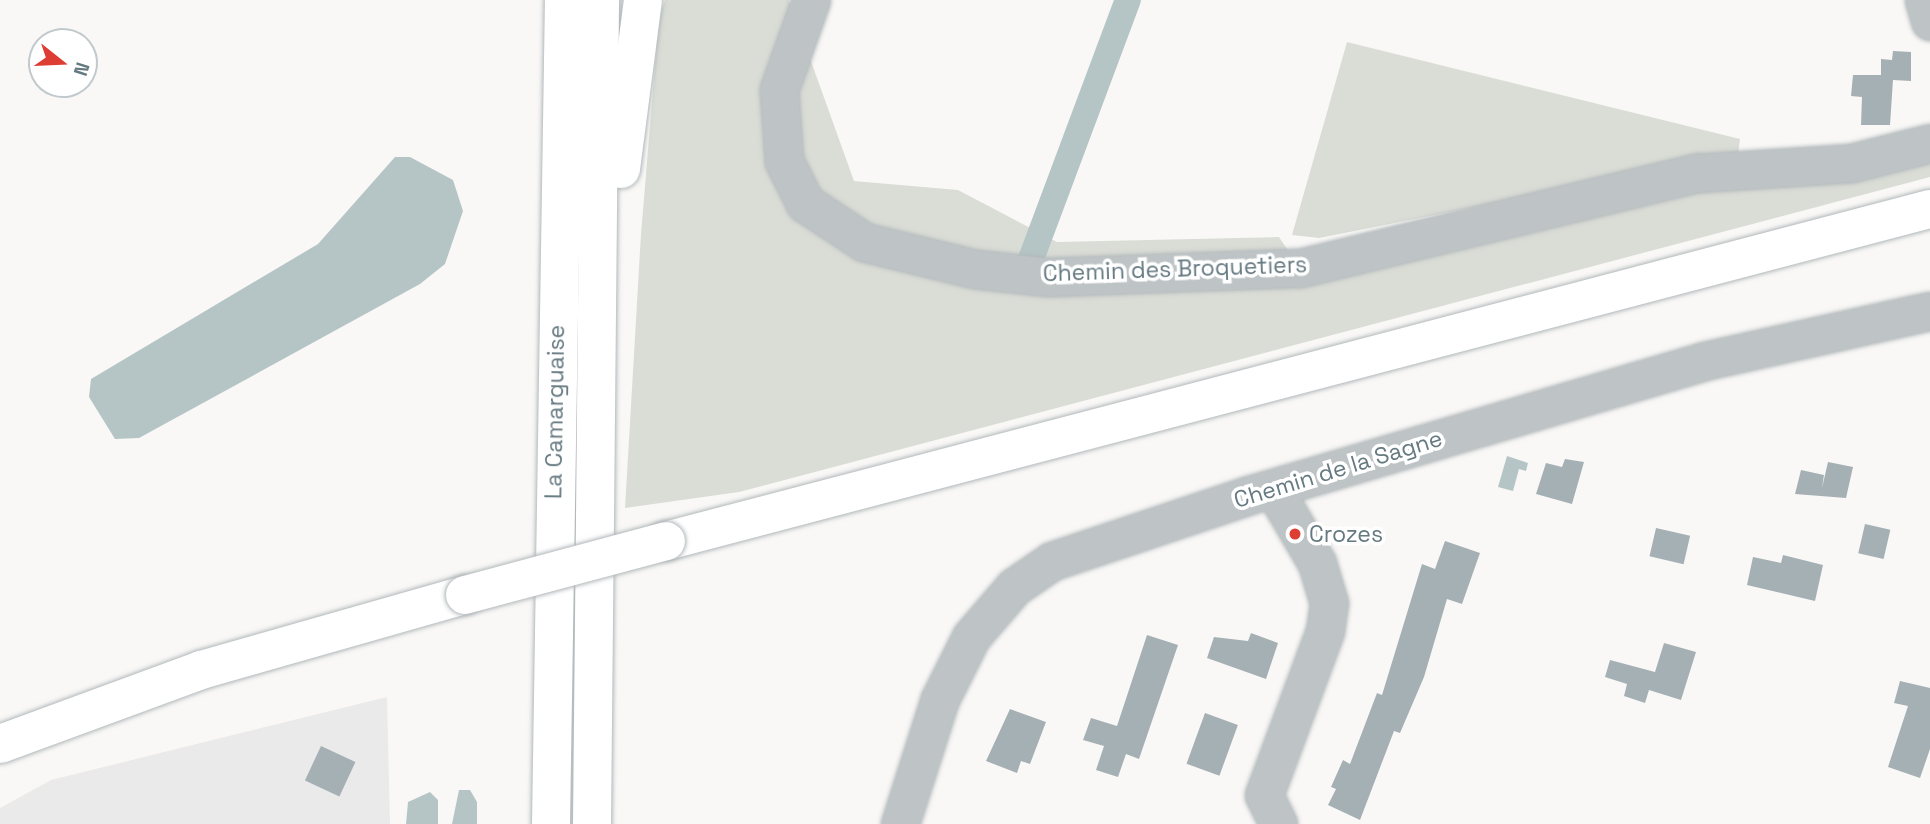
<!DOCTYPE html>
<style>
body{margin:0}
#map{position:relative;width:1930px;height:824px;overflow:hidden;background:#f9f8f6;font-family:"Space Grotesk",sans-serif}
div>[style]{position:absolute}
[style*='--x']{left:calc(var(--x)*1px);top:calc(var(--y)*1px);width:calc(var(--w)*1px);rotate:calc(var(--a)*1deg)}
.built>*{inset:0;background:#eaeaea}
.green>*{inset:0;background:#daddd6}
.water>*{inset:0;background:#b5c5c6}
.canal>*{height:26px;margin:-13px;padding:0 13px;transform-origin:13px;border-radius:13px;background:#b5c5c6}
.building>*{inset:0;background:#a5b0b4;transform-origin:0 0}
.roads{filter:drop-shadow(0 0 2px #b2b8bb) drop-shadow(0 0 2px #b2b8bb)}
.minor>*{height:37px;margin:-18.5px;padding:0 18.5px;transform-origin:18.5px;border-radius:18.5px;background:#bec4c6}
.major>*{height:38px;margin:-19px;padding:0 19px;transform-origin:19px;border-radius:19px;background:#fff}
.highway>*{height:38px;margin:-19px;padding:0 19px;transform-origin:19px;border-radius:19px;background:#fff}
.bridges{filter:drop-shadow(0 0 2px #b2b8bb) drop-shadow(0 0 2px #b2b8bb)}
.major-bridge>*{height:38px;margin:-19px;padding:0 19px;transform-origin:19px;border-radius:19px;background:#fff}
.dots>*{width:19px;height:19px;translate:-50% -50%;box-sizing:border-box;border:4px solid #fff;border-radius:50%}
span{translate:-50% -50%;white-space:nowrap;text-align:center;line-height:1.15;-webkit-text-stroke:7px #fff;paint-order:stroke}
.street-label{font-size:23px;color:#657980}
.poi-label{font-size:23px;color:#657980}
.left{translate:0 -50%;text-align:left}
.north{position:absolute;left:28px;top:28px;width:70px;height:70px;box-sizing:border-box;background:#fff;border:2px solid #c1c9cc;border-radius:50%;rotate:108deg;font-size:19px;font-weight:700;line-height:28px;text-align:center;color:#657980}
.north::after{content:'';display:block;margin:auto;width:24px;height:32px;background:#dd3d32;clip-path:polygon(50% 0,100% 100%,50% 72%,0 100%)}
</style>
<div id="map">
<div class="built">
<div style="clip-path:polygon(387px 697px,390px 824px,0 824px,0 808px,51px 780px)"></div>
</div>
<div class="green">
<div style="clip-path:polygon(665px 0,789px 0,854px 181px,958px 190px,1057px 242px,1279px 237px,1307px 279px,1718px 185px,1813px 184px,1930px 159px,1930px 177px,739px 492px,625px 508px,641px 234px,659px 17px)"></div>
<div style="clip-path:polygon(1347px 42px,1740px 139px,1738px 155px,1319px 238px,1292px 235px)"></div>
</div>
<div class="water">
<div style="clip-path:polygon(395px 157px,410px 157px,453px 180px,463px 211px,445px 264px,420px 284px,139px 438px,115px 439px,89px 397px,91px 379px,318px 244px)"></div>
<div style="clip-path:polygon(1507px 456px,1528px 463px,1526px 471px,1519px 469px,1513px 491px,1498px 487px)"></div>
<div style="clip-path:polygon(459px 790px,470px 790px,477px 802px,477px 824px,452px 824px)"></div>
<div style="clip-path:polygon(430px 792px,438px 800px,438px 824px,406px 824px,408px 802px)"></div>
</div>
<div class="canal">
<div style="--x:1028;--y:267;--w:285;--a:-69.5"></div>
</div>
<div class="building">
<div style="clip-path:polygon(1893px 51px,1911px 52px,1911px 81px,1893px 80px,1890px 125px,1861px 125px,1862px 97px,1851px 96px,1853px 75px,1881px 75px,1881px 59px,1892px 60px)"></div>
<div style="clip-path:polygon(1565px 459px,1584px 462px,1572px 504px,1536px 494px,1546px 463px,1562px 467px)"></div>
<div style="clip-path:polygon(1828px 462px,1853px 467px,1846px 498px,1795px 494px,1801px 470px,1824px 475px,1822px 488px)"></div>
<div style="left:1865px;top:524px;width:26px;height:30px;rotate:13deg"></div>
<div style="left:1656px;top:528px;width:35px;height:29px;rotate:13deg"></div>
<div style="clip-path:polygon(1445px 541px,1480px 553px,1462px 604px,1447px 599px,1424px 677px,1400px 733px,1394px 731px,1360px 820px,1328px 805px,1336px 789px,1331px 787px,1343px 760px,1350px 764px,1377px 693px,1382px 695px,1422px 564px,1435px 569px)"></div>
<div style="clip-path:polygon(1783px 555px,1823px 565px,1815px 601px,1747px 585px,1753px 557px,1781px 563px)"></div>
<div style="clip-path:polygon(1251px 633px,1278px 643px,1266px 679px,1207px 658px,1214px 637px,1248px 641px)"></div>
<div style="clip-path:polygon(1147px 635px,1178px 645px,1139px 759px,1126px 754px,1118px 777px,1096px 770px,1104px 746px,1083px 740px,1091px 718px,1117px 726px)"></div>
<div style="clip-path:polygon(1664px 643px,1696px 652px,1681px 700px,1649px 690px,1645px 703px,1624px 696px,1627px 684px,1605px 677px,1610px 660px,1655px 672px)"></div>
<div style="clip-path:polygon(1900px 681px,1930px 688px,1930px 749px,1920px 778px,1888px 767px,1908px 706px,1894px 703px)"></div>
<div style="clip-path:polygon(1010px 709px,1046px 722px,1030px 764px,1021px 761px,1017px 773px,986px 761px)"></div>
<div style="left:1205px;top:713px;width:35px;height:54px;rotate:20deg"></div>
<div style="left:321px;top:746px;width:38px;height:38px;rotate:25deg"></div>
</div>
<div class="roads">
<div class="minor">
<div style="--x:811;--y:0;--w:96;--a:109.6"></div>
<div style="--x:779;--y:90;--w:71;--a:86"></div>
<div style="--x:784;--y:161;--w:47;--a:63.4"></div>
<div style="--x:805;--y:203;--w:71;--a:33.5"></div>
<div style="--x:864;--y:242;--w:114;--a:13.7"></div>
<div style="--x:975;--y:269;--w:74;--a:6.2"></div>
<div style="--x:1049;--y:277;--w:251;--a:-2.1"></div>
<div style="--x:1300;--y:268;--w:408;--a:-13.5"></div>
<div style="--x:1697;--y:173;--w:154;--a:-3.7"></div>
<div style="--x:1851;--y:163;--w:81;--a:-14.2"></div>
<div style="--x:1924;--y:0;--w:22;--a:74"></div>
<div style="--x:1273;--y:488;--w:87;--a:59.6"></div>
<div style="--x:1317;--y:563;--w:42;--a:73.3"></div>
<div style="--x:1329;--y:603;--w:28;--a:98"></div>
<div style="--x:1325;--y:631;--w:175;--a:110.4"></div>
<div style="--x:1264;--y:795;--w:32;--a:64"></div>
<div style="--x:900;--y:824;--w:131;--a:-72.3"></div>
<div style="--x:940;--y:699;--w:69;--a:-63.4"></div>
<div style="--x:971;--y:637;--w:66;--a:-49.3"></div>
<div style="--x:1014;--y:587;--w:46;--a:-34.4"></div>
<div style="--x:1052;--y:561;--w:205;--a:-18.5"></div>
<div style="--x:1246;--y:496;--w:477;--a:-16.4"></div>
<div style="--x:1704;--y:361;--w:231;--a:-12.5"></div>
</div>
<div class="major">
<div style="--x:666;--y:541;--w:1307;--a:-14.72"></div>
<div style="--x:0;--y:744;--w:214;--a:-20.2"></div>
<div style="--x:201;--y:670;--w:274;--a:-15.9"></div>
</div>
<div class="highway">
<div style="--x:621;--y:169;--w:170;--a:-82.6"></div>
<div style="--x:551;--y:824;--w:824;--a:-89.1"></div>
<div style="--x:592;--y:824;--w:824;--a:-89.44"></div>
</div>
</div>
<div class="bridges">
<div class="major-bridge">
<div style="--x:465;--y:595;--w:208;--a:-15"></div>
</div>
</div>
<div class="dots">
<div style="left:1295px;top:534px;background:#dd3d32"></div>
</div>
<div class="street-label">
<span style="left:1175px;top:269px;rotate:-2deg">Chemin des Broquetiers</span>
<span style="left:555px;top:412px;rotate:-89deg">La Camarguaise</span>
<span style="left:1338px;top:469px;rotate:-17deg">Chemin de la Sagne</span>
</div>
<div class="poi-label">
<span class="left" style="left:1309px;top:534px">Crozes</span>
</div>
<div class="north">N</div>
</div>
